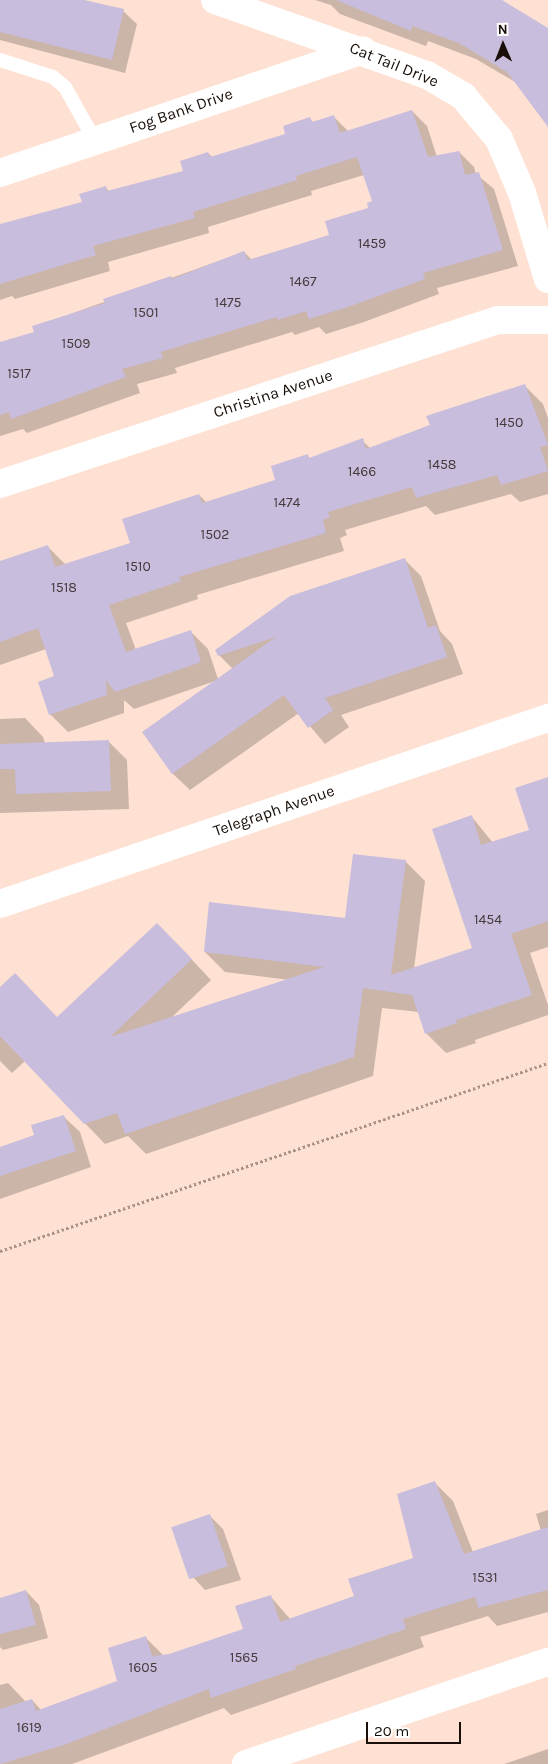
<!DOCTYPE html>
<style>
body{margin:0}
#map{position:relative;width:548px;height:1764px;overflow:hidden;background:#fee1d2;font-family:Karla,sans-serif}
div>[style]{position:absolute}
[style*='--x']{left:calc(var(--x)*1px);top:calc(var(--y)*1px);width:calc(var(--w)*1px);rotate:calc(var(--a)*1deg)}
.shadow>*{inset:0;background:#0003}
.building>*{inset:0;background:#c8bddd;transform-origin:0 0}
.path>*{height:3px;margin-top:-1.5px;transform-origin:0;background:repeating-linear-gradient(90deg,#a99387 0 2.5px,transparent 0 5px)}
.service>*{height:14px;margin:-7px;padding:0 7px;transform-origin:7px;border-radius:7px;background:#fff}
.minor>*{height:28px;margin:-14px;padding:0 14px;transform-origin:14px;border-radius:14px;background:#fff}
span{translate:-50% -50%;white-space:nowrap;text-align:center;line-height:1.15;-webkit-text-stroke:4px #fff;paint-order:stroke}
.number-label{font-size:14px;color:#463a3d}
.number-label span{-webkit-text-stroke-width:0}
.street-label{font-size:16px;color:#1a0f08}
.north{position:absolute;left:478px;top:20px;width:50px;height:50px;-webkit-text-stroke:4px #fff;paint-order:stroke;rotate:359deg;font-size:14px;font-weight:700;line-height:20px;text-align:center;color:#1a0f08}
.north::after{content:'';display:block;margin:auto;width:18px;height:22px;background:#1a0f08;clip-path:polygon(50% 0,100% 100%,50% 72%,0 100%)}
.scale{position:absolute;left:366px;top:1722px;width:95px;height:22px;box-sizing:border-box;border:2px solid #1a0f08;border-top:0;padding-left:6px;font-size:15px;line-height:18px;white-space:nowrap;color:#1a0f08;-webkit-text-stroke:4px #fff;paint-order:stroke}
</style>
<div id="map">
<div class="shadow">
<div style="clip-path:polygon(0 0,83px 0,123px 11px,137px 24px,125px 73px,0 40px)"></div>
<div style="clip-path:polygon(315px 0,493px 0,548px 32px,548px 126px,517px 83px,476px 59px,428px 41px,426px 46px,340px 14px,331px 5px)"></div>
<div style="clip-path:polygon(412px 111px,427px 126px,437px 157px,459px 152px,474px 167px,476px 174px,494px 189px,518px 266px,437px 288px,439px 294px,364px 322px,326px 334px,319px 327px,295px 335px,292px 332px,175px 368px,177px 373px,137px 384px,140px 393px,27px 433px,23px 429px,0 436px,0 344px,36px 332px,34px 327px,244px 252px,252px 260px,331px 236px,369px 209px,374px 202px,364px 175px,311px 191px,312px 195px,208px 227px,209px 233px,108px 262px,110px 271px,15px 299px,12px 296px,0 300px,0 226px,83px 203px,105px 187px,110px 192px,185px 172px,208px 153px,212px 157px,287px 135px,310px 119px,314px 123px,334px 117px,349px 132px)"></div>
<div style="clip-path:polygon(525px 386px,543px 404px,548px 418px,548px 494px,520px 502px,511px 494px,435px 515px,426px 506px,345px 530px,347px 535px,340px 538px,344px 551px,197px 595px,198px 599px,126px 623px,136px 650px,190px 631px,208px 649px,218px 679px,233px 669px,219px 655px,404px 559px,421px 576px,440px 631px,452px 644px,463px 674px,341px 715px,349px 727px,325px 744px,299px 713px,190px 790px,173px 774px,144px 732px,215px 681px,134px 709px,124px 700px,124px 713px,68px 732px,50px 714px,56px 677px,46px 649px,0 665px,0 562px,47px 546px,66px 565px,131px 544px,199px 495px,207px 503px,277px 480px,307px 456px,311px 459px,362px 440px,371px 449px)"></div>
<div style="clip-path:polygon(25px 718px,43px 737px,45px 743px,108px 741px,127px 760px,129px 809px,0 813px,0 719px)"></div>
<div style="clip-path:polygon(548px 778px,548px 947px,530px 953px,548px 1005px,548px 1015px,475px 1040px,476px 1043px,446px 1053px,426px 1033px,419px 1012px,382px 1008px,373px 1076px,146px 1154px,128px 1136px,105px 1144px,25px 1061px,12px 1073px,0 1061px,0 988px,58px 1019px,177px 944px,211px 980px,170px 1019px,290px 980px,225px 972px,205px 952px,346px 920px,405px 861px,425px 881px,414px 969px,473px 949px,472px 817px,493px 843px,531px 831px)"></div>
<div style="clip-path:polygon(63px 1116px,80px 1132px,91px 1167px,0 1199px,0 1148px,36px 1136px)"></div>
<div style="clip-path:polygon(435px 1483px,453px 1501px,473px 1552px,541px 1531px,536px 1514px,548px 1510px,548px 1612px,497px 1626px,488px 1616px,420px 1637px,424px 1647px,231px 1715px,224px 1708px,72px 1764px,0 1764px,0 1685px,8px 1683px,26px 1702px,32px 1700px,41px 1710px,119px 1682px,145px 1637px,164px 1656px,169px 1655px,245px 1630px,271px 1597px,291px 1620px,356px 1597px,414px 1559px)"></div>
<div style="clip-path:polygon(209px 1515px,223px 1529px,241px 1580px,205px 1590px,192px 1576px)"></div>
<div style="clip-path:polygon(26px 1591px,39px 1605px,48px 1638px,3px 1650px,0 1647px,0 1599px)"></div>
<div style="clip-path:polygon(548px 1749px,548px 1764px,504px 1764px)"></div>
</div>
<div class="building">
<div style="clip-path:polygon(0 0,84px 0,124px 9px,112px 60px,0 32px)"></div>
<div style="clip-path:polygon(336px 0,502px 0,548px 28px,548px 127px,507px 72px,459px 43px,412px 26px,411px 31px)"></div>
<div style="clip-path:polygon(412px 110px,428px 157px,459px 151px,465px 175px,479px 172px,503px 250px,423px 273px,425px 279px,348px 307px,309px 319px,306px 311px,278px 320px,277px 317px,161px 352px,163px 358px,122px 369px,126px 377px,11px 419px,9px 412px,0 415px,0 342px,34px 332px,32px 326px,105px 303px,103px 299px,171px 276px,172px 279px,244px 251px,248px 260px,329px 235px,325px 221px,368px 208px,367px 203px,372px 201px,357px 157px,296px 176px,297px 180px,193px 212px,195px 218px,93px 246px,96px 255px,0 284px,0 224px,82px 202px,79px 194px,106px 186px,107px 191px,183px 171px,180px 161px,208px 152px,210px 157px,285px 134px,283px 126px,310px 117px,312px 122px,334px 115px,340px 133px)"></div>
<div style="clip-path:polygon(525px 384px,548px 445px,540px 447px,548px 471px,501px 485px,497px 475px,416px 498px,412px 487px,328px 512px,330px 517px,323px 520px,326px 533px,179px 577px,181px 581px,109px 605px,126px 652px,191px 630px,201px 662px,115px 692px,106px 680px,107px 695px,49px 715px,38px 682px,54px 676px,38px 628px,0 642px,0 561px,48px 545px,55px 567px,130px 543px,122px 519px,199px 494px,202px 503px,275px 480px,271px 466px,308px 454px,309px 458px,363px 438px,366px 449px,430px 425px,426px 416px)"></div>
<div style="clip-path:polygon(405px 558px,428px 628px,436px 625px,447px 657px,325px 698px,333px 710px,308px 728px,284px 695px,172px 774px,142px 732px,276px 637px,218px 656px,215px 650px,290px 596px)"></div>
<div style="clip-path:polygon(109px 740px,111px 791px,16px 794px,15px 769px,0 769px,0 744px)"></div>
<div style="clip-path:polygon(548px 777px,548px 921px,511px 934px,532px 995px,456px 1020px,457px 1023px,425px 1034px,412px 995px,363px 988px,354px 1057px,125px 1134px,117px 1113px,84px 1124px,0 1036px,0 987px,15px 973px,57px 1017px,157px 923px,192px 959px,110px 1037px,324px 967px,204px 952px,209px 902px,345px 918px,353px 854px,406px 860px,391px 975px,472px 948px,432px 829px,472px 815px,481px 845px,529px 830px,515px 788px)"></div>
<div style="clip-path:polygon(64px 1115px,76px 1151px,0 1176px,0 1147px,34px 1135px,31px 1125px)"></div>
<div style="clip-path:polygon(435px 1481px,464px 1554px,548px 1527px,548px 1590px,478px 1608px,475px 1597px,403px 1619px,406px 1629px,295px 1666px,296px 1669px,211px 1698px,209px 1689px,64px 1745px,0 1764px,0 1709px,32px 1699px,36px 1711px,117px 1681px,108px 1648px,146px 1636px,152px 1656px,169px 1654px,243px 1629px,235px 1606px,271px 1595px,280px 1622px,354px 1596px,348px 1579px,413px 1558px,397px 1494px)"></div>
<div style="left:210px;top:1514px;width:55px;height:41px;rotate:71deg"></div>
<div style="clip-path:polygon(26px 1590px,36px 1625px,0 1634px,0 1598px)"></div>
</div>
<div class="path">
<div style="--x:0;--y:1251;--w:579;--a:-18.94"></div>
</div>
<div class="service">
<div style="--x:0;--y:60;--w:56;--a:17.8"></div>
<div style="--x:53;--y:77;--w:16;--a:40"></div>
<div style="--x:65;--y:87;--w:62;--a:60.9"></div>
</div>
<div class="minor">
<div style="--x:215;--y:0;--w:225;--a:19.5"></div>
<div style="--x:427;--y:75;--w:42;--a:30.3"></div>
<div style="--x:463;--y:96;--w:56;--a:50.1"></div>
<div style="--x:499;--y:139;--w:59;--a:66.9"></div>
<div style="--x:522;--y:193;--w:90;--a:73.2"></div>
<div style="--x:0;--y:173;--w:383;--a:-18.7"></div>
<div style="--x:0;--y:484;--w:524;--a:-18.23"></div>
<div style="--x:498;--y:320;--w:50;--a:0"></div>
<div style="--x:0;--y:904;--w:579;--a:-18.75"></div>
<div style="--x:246;--y:1764;--w:319;--a:-18.7"></div>
</div>
<div class="number-label">
<span style="left:372px;top:244px">1459</span>
<span style="left:303px;top:282px">1467</span>
<span style="left:228px;top:303px">1475</span>
<span style="left:146px;top:313px">1501</span>
<span style="left:76px;top:344px">1509</span>
<span style="left:19px;top:374px">1517</span>
<span style="left:509px;top:423px">1450</span>
<span style="left:442px;top:465px">1458</span>
<span style="left:362px;top:472px">1466</span>
<span style="left:287px;top:503px">1474</span>
<span style="left:215px;top:535px">1502</span>
<span style="left:138px;top:567px">1510</span>
<span style="left:64px;top:588px">1518</span>
<span style="left:488px;top:920px">1454</span>
<span style="left:485px;top:1578px">1531</span>
<span style="left:244px;top:1658px">1565</span>
<span style="left:143px;top:1668px">1605</span>
<span style="left:29px;top:1728px">1619</span>
</div>
<div class="street-label">
<span style="left:394px;top:65px;rotate:22deg">Cat Tail Drive</span>
<span style="left:181px;top:111px;rotate:-19deg">Fog Bank Drive</span>
<span style="left:273px;top:394px;rotate:-18deg">Christina Avenue</span>
<span style="left:274px;top:811px;rotate:-19deg">Telegraph Avenue</span>
</div>
<div class="north">N</div>
<div class="scale">20 m</div>
</div>
